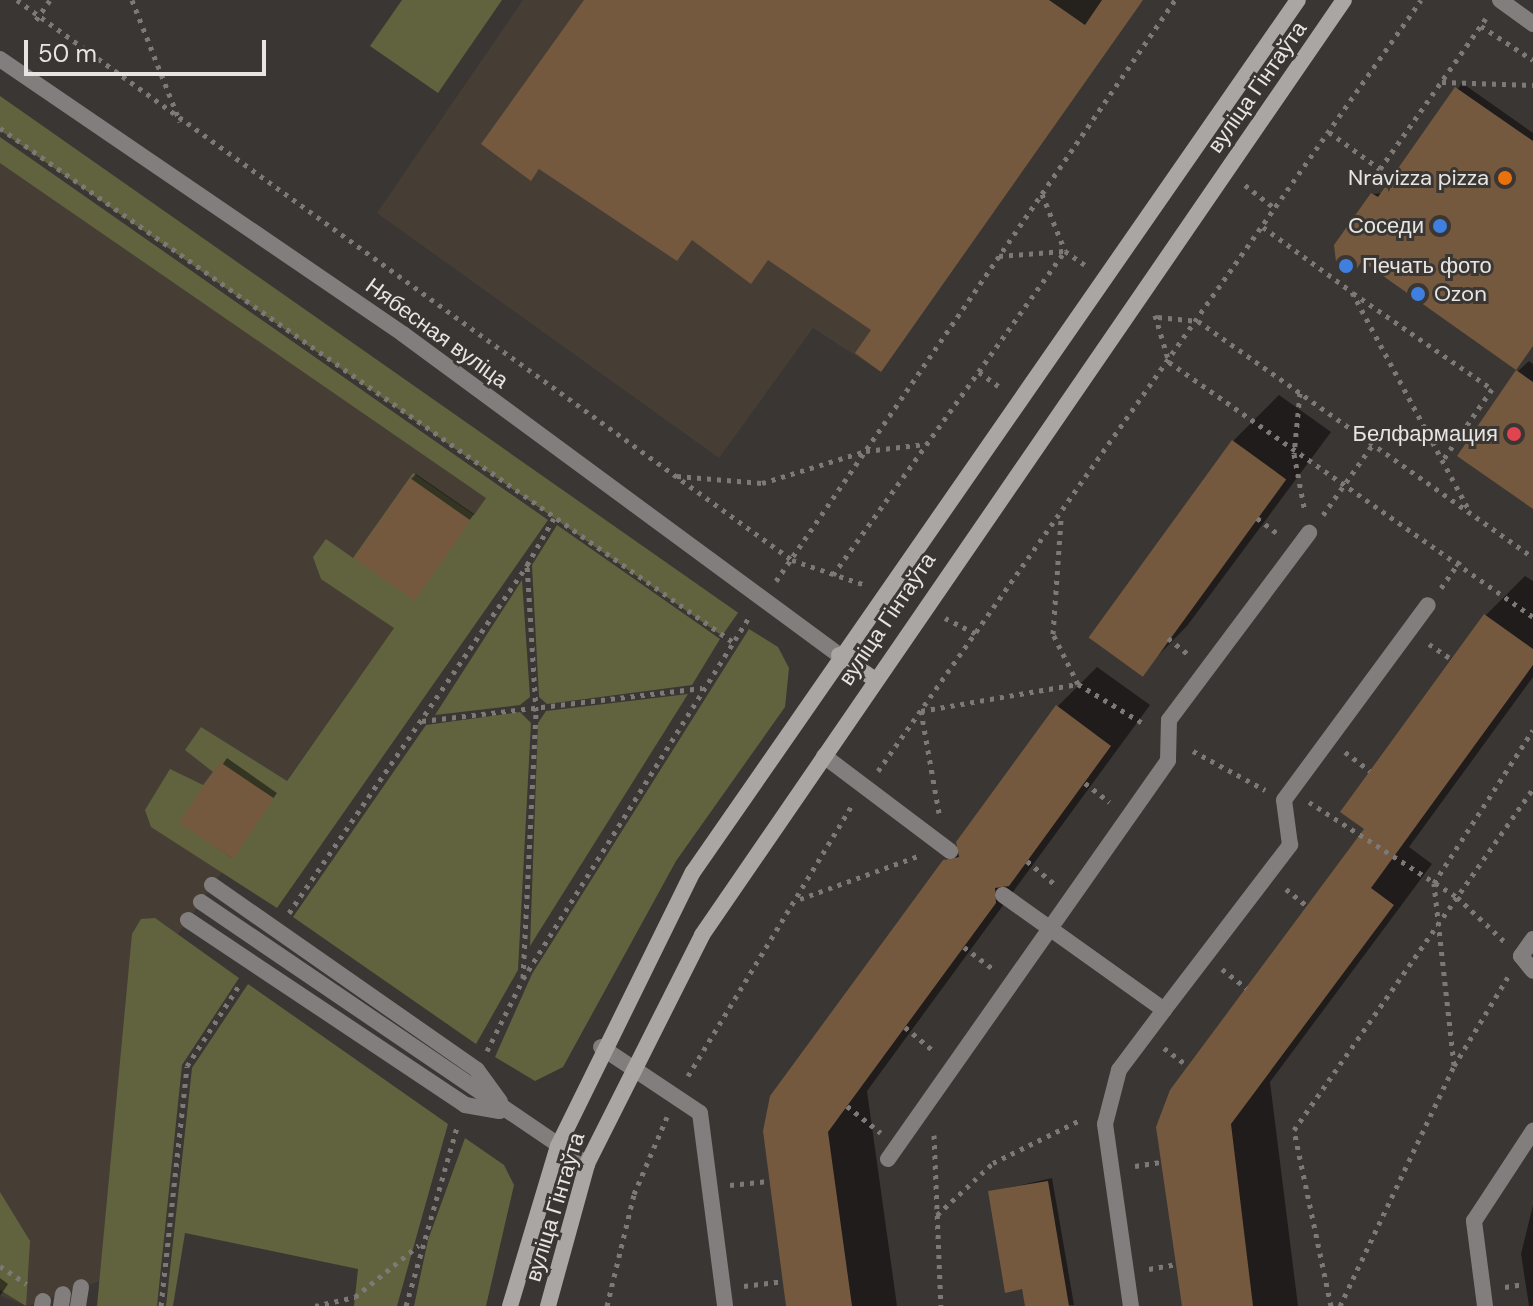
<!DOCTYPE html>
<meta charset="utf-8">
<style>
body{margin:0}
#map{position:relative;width:1533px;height:1306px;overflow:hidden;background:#3a3633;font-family:"DM Sans",sans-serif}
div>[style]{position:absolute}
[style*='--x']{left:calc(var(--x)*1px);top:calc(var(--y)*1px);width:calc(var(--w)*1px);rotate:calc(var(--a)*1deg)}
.built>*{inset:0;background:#463e35}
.green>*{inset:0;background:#61633f;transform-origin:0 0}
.shadow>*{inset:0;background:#0007;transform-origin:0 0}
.building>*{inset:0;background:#75593f;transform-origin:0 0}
.path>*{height:5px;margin-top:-2.5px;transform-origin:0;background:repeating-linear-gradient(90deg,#7c7976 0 4px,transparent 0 10px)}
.lane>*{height:16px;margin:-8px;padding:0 8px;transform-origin:8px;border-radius:8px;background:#817e7d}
.street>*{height:16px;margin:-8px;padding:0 8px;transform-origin:8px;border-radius:8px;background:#817e7d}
.secondary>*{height:16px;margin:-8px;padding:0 8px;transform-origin:8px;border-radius:8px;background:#aaa6a4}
.dots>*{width:22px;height:22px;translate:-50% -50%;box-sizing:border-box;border:4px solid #3a3633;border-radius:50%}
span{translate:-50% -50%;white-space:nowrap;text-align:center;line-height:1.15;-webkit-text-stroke:6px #3a3633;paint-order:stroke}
.street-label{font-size:22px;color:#e7e5e2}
.poi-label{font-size:22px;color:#e7e5e2}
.right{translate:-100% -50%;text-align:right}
.left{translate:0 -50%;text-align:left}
.scale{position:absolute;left:24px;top:40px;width:242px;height:36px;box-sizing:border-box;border:4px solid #e7e5e2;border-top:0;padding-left:10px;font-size:24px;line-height:28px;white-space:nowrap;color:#e7e5e2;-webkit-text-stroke:6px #3a3633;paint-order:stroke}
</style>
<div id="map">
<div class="built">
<div style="clip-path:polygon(523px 0,1143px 0,881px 372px,813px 328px,719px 458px,377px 213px)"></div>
<div style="clip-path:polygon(0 147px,491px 491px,138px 991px,103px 1280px,28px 1306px,0 1296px)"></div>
</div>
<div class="green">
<div style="clip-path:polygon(402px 0,502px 0,438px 93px,370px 46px)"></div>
<div style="left:0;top:96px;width:901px;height:28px;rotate:35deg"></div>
<div style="clip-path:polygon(0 137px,548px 520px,277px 908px,151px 827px,145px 810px,170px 769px,203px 785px,213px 772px,185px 750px,201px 727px,287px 781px,394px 628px,321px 579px,313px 557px,326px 539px,353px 558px,413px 473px,474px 515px,486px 498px,0 163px)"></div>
<div style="clip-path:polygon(557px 525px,720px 639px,692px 685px,547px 704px,539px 697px,532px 565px)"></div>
<div style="clip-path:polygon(522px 580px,530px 697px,520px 705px,435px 715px)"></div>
<div style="clip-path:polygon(749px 629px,778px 647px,789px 668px,785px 707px,676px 861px,563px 1067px,535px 1081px,495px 1057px,532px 974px)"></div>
<div style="clip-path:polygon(688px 694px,530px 946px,538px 723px,546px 711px)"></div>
<div style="clip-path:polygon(520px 712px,531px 723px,518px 970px,476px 1044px,293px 917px,426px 725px)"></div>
<div style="clip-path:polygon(155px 918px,239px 978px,182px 1065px,157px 1306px,97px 1306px,132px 934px,141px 919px)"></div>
<div style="clip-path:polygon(248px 984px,448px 1124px,397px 1306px,354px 1306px,358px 1269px,185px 1233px,173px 1306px,166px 1306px,192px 1068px)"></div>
<div style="clip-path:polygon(465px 1138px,504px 1165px,514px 1185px,486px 1306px,414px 1306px,428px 1240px)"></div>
<div style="clip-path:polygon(0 1192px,30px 1241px,26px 1306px,0 1290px)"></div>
</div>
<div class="shadow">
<div style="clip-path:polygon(584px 0,1143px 0,874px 330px,768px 258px,693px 238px,677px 259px,540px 168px,536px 173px)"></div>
<div style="clip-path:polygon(1462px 83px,1533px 133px,1533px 345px,1373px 194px,1383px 193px)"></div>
<div style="clip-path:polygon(1529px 361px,1533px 364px,1533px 507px,1518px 371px)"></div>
<div style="clip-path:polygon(1279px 395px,1331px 432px,1187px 626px,1141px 673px,1233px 441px)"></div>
<div style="clip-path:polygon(416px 474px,474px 514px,419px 593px,411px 479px)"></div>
<div style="clip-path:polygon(1525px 576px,1533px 581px,1533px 677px,1409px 847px,1432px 864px,1270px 1082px,1298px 1306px,1184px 1306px,1159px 1128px,1366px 828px,1486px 615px)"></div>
<div style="clip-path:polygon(1097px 667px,1150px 705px,867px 1091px,897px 1306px,788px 1306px,765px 1131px,945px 861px,1058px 706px)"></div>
<div style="left:227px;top:758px;width:61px;height:79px;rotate:35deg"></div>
<div style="clip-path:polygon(1052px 1178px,1074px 1305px,1027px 1306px,990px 1192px)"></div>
<div style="clip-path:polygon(1533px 1205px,1533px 1306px,1529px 1306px,1521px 1254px)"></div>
<div style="clip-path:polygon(0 1278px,8px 1284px,0 1296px)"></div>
</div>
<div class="building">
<div style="clip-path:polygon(584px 0,1049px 0,1085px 25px,1102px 0,1143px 0,881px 372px,855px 353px,871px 330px,768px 260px,751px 284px,692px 240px,677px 261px,539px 169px,531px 181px,481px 144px)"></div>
<div style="clip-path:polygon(1455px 87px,1533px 141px,1533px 346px,1516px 370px,1362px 261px,1353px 274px,1336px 262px,1334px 245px,1371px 193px,1378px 197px)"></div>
<div style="clip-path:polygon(1516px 370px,1533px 382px,1533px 509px,1457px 456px)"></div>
<div style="left:1232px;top:440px;width:67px;height:244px;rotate:36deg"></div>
<div style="left:410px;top:478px;width:74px;height:98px;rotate:35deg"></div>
<div style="clip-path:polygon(1484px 614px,1533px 649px,1533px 665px,1371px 888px,1394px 905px,1231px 1124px,1253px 1306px,1182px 1306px,1156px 1127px,1170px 1090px,1364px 829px,1340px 812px)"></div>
<div style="clip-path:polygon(1056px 705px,1111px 746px,1009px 886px,995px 888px,996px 903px,828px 1132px,852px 1306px,786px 1306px,763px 1131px,770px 1096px,943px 860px,959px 857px,956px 842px)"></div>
<div style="left:220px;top:762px;width:65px;height:73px;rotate:34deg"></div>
<div style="clip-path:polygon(1048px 1181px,1069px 1306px,1025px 1306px,1022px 1289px,1005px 1293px,988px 1191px)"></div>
</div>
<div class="path">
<div style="--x:17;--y:0;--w:956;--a:35.85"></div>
<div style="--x:792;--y:560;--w:78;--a:18.7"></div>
<div style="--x:132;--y:0;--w:131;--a:68.5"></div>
<div style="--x:36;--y:20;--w:24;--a:-55"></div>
<div style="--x:1481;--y:26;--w:62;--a:33.2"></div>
<div style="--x:1442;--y:82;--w:91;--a:1.9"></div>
<div style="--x:0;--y:128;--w:895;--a:35.04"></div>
<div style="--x:1329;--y:132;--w:63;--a:36"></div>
<div style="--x:1380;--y:169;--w:184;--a:-54.9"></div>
<div style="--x:1245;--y:185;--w:39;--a:38"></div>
<div style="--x:1042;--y:194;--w:61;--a:68"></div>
<div style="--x:1065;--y:251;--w:24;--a:35"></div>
<div style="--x:1263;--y:227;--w:110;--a:36.1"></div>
<div style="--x:1352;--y:292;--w:250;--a:61.8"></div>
<div style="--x:999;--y:256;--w:65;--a:-4.4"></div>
<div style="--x:1353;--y:293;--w:169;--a:34.6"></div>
<div style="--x:1492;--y:389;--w:86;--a:124.6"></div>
<div style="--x:1155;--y:315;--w:49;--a:73.4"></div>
<div style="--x:1169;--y:362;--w:444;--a:35"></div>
<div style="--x:1158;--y:317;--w:40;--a:5.7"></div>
<div style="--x:1198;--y:321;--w:410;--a:35.2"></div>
<div style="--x:979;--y:372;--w:27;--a:36"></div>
<div style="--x:1300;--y:393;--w:61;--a:95.6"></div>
<div style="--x:1294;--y:454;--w:59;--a:79.3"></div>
<div style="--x:677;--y:476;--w:85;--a:4.7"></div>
<div style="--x:762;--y:483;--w:109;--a:-17.1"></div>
<div style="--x:866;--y:451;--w:60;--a:-6.7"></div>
<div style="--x:1323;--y:515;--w:87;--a:-54.8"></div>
<div style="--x:1257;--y:518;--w:26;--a:37"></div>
<div style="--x:833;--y:575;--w:398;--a:-54.4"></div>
<div style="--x:776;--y:581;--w:705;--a:-55.52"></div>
<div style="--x:1441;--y:588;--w:33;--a:-55"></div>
<div style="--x:945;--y:618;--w:36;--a:27"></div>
<div style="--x:1168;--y:638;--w:27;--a:39"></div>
<div style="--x:1429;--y:644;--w:27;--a:34"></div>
<div style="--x:1078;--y:684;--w:79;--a:31.1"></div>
<div style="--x:422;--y:721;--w:282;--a:-6.7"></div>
<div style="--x:1193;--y:751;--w:82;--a:28.4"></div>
<div style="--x:1345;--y:752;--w:31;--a:37"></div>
<div style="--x:878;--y:771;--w:943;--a:-54.84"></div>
<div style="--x:1085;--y:783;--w:31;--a:38"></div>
<div style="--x:1309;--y:802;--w:176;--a:32.7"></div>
<div style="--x:1457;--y:897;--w:66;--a:43.2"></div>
<div style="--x:939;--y:813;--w:104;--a:-100"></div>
<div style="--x:921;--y:711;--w:159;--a:-9.8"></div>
<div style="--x:1078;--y:684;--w:56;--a:-116.6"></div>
<div style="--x:1053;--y:634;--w:115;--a:-86"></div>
<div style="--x:1027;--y:861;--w:35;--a:40"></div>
<div style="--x:1286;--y:889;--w:27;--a:39"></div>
<div style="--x:800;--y:899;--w:126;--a:-20"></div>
<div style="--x:289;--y:913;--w:422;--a:-55.6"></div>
<div style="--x:964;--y:947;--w:39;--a:37"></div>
<div style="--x:1222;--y:969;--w:31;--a:38"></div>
<div style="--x:523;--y:978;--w:267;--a:-87.2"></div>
<div style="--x:536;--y:711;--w:146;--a:-93.5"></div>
<div style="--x:527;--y:565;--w:54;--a:-60.1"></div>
<div style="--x:905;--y:1027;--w:39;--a:40"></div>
<div style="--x:1164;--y:1048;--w:30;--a:37"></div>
<div style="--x:487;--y:1051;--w:80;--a:-63.4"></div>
<div style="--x:523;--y:979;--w:426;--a:-58"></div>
<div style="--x:1454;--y:1065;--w:183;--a:-96.3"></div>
<div style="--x:1434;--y:883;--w:182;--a:-57.1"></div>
<div style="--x:688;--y:1076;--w:318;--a:-58.8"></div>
<div style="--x:847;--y:1106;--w:43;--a:38.5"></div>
<div style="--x:934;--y:1135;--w:171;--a:87.7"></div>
<div style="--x:1135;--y:1166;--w:26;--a:-9"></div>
<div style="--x:730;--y:1185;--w:39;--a:-6"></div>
<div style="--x:937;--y:1215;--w:76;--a:-42.9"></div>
<div style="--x:993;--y:1163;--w:99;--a:-26.3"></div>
<div style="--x:0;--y:1266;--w:32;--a:34"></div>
<div style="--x:1149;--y:1269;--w:27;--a:-10"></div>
<div style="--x:744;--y:1286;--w:39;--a:-7"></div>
<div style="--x:1505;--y:1287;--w:19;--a:-9"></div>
<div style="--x:161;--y:1306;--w:241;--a:-83.8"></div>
<div style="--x:187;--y:1066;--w:98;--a:-57.1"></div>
<div style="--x:315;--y:1306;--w:41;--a:-12.7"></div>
<div style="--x:355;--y:1297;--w:82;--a:-39.1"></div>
<div style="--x:406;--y:1306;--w:186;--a:-74.1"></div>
<div style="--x:607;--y:1306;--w:115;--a:-76.4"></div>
<div style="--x:634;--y:1194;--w:84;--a:-66.8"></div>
<div style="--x:1331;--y:1306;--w:180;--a:-101.9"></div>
<div style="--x:1294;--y:1130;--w:416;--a:-55"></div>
<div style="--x:1340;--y:1306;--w:266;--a:-64.6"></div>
<div style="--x:1454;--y:1066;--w:104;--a:-58.8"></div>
</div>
<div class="lane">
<div style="--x:1500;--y:0;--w:41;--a:36"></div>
<div style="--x:824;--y:756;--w:158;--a:37"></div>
<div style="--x:212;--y:885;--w:323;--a:34.9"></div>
<div style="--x:477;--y:1070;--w:39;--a:54"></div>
<div style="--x:1003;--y:895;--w:198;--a:35.5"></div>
<div style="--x:1164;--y:1010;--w:75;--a:126.9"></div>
<div style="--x:1119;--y:1070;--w:56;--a:104.5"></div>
<div style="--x:1105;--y:1124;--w:184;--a:81.9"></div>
<div style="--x:201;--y:902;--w:467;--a:34.2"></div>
<div style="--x:188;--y:920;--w:333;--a:33.7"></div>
<div style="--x:465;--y:1105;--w:35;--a:10"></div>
<div style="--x:1533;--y:939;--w:21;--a:125"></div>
<div style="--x:1521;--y:956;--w:19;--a:51"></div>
<div style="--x:1164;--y:1010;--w:208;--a:-52.6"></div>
<div style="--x:1290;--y:845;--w:45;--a:-97.6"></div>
<div style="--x:1284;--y:800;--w:242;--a:-53.6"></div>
<div style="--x:601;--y:1047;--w:119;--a:33.7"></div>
<div style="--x:700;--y:1113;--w:195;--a:82.6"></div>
<div style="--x:888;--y:1159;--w:487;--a:-54.9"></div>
<div style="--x:1168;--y:760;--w:40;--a:-88.6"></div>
<div style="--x:1169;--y:720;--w:234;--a:-53.2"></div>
<div style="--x:42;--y:1306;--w:5;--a:-79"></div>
<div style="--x:61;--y:1306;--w:12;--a:-81"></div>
<div style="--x:78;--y:1306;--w:19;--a:-81"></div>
<div style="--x:1485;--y:1306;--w:86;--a:-97.4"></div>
<div style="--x:1474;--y:1221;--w:108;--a:-56.8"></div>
</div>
<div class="street">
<div style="--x:0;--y:59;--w:488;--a:34.3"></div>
<div style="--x:403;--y:334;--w:541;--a:36.36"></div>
</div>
<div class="secondary">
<div style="--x:839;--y:655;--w:42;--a:34.4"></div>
<div style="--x:510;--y:1306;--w:167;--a:-73.3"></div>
<div style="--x:558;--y:1146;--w:305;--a:-63.8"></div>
<div style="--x:693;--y:872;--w:1061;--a:-55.25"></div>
<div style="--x:548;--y:1306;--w:147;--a:-74.6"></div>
<div style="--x:587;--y:1164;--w:256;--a:-63.3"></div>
<div style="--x:702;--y:935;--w:1134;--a:-55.53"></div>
</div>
<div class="dots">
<div style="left:1505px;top:178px;background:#e8710a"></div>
<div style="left:1440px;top:226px;background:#3f7fe0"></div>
<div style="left:1346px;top:266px;background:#3f7fe0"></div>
<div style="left:1418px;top:294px;background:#3f7fe0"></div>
<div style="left:1514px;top:434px;background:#e0444e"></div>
</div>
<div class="street-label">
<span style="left:1257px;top:87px;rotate:-55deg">вуліца Гінтаўта</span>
<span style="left:437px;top:333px;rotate:36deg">Нябесная вуліца</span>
<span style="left:887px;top:619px;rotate:-56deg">вуліца Гінтаўта</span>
<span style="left:555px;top:1207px;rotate:-73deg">вуліца Гінтаўта</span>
</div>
<div class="poi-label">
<span class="right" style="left:1489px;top:178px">Nravizza pizza</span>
<span class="right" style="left:1424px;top:226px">Соседи</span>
<span class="left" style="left:1362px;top:266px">Печать фото</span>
<span class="left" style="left:1434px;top:294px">Ozon</span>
<span class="right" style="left:1498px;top:434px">Белфармация</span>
</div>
<div class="scale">50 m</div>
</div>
